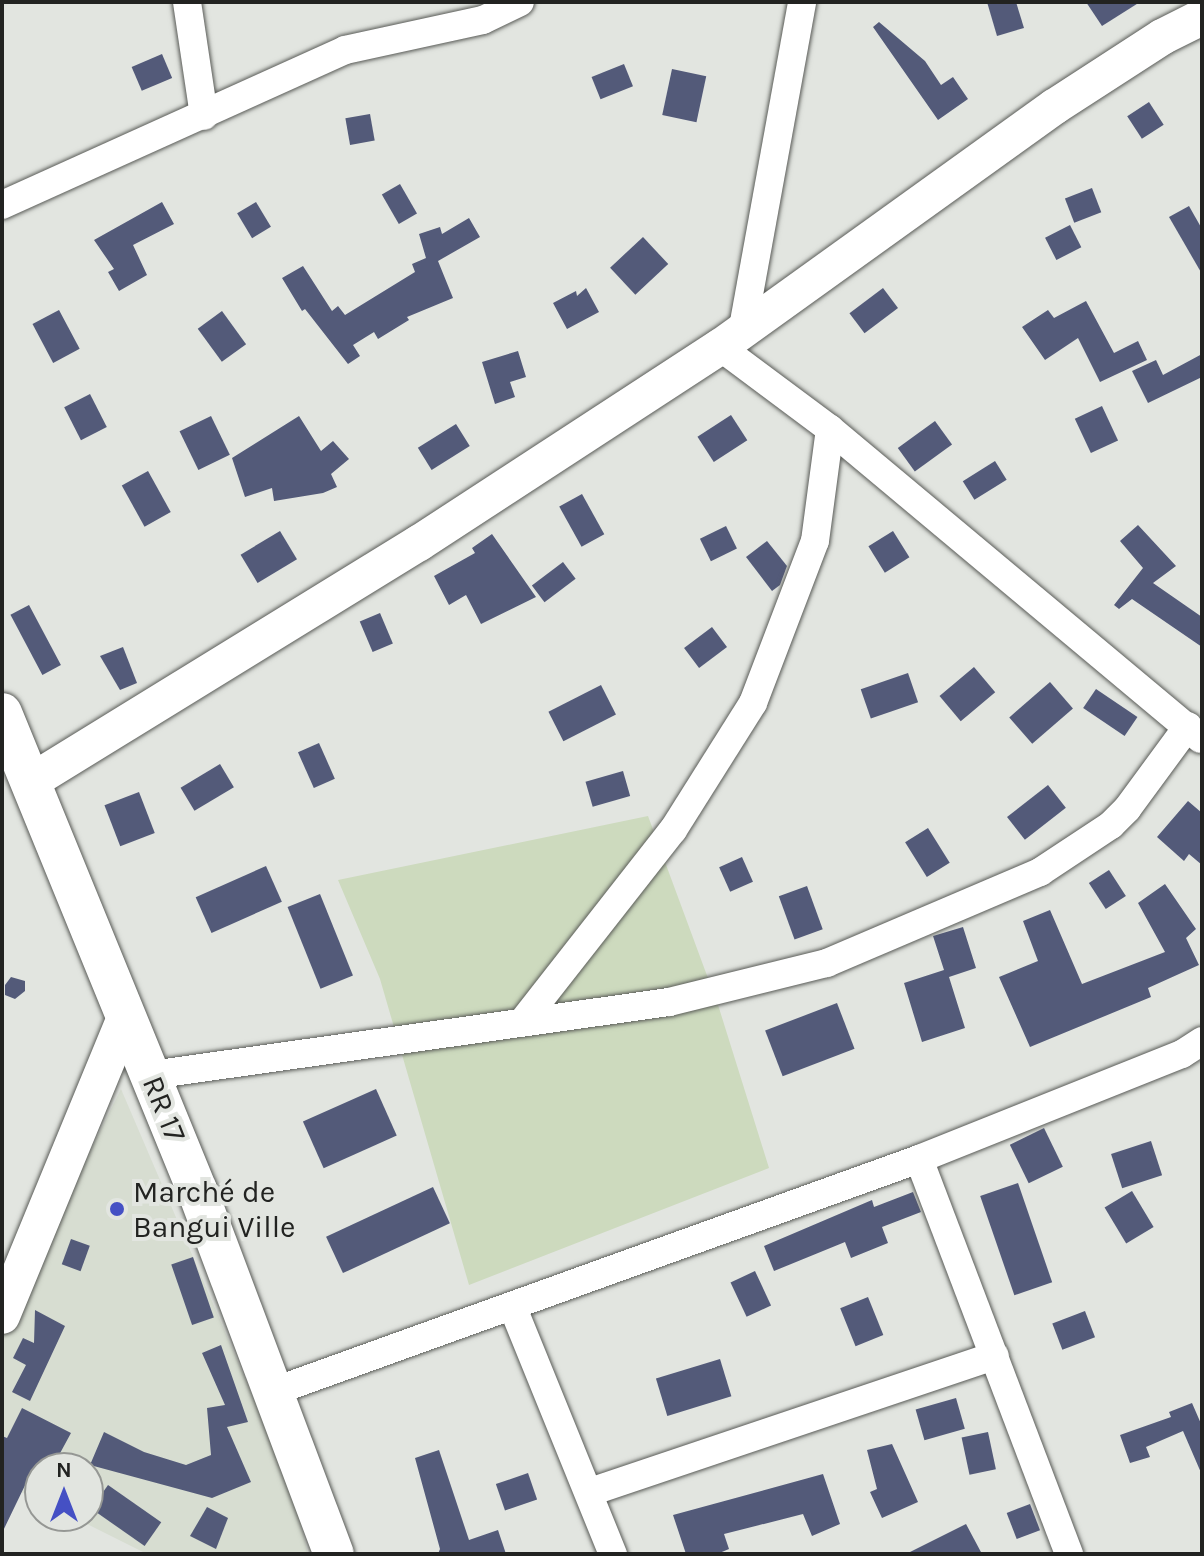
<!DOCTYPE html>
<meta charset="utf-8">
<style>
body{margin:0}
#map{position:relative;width:1204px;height:1556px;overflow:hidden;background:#e2e5e0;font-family:Karla,sans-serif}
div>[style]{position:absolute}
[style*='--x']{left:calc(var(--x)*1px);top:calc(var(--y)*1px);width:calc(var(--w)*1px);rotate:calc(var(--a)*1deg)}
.built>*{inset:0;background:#d7ddd1}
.green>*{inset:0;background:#cddabe}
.building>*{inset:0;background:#535a79;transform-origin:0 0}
.roads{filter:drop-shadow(0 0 2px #595b57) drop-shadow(0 0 2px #595b57)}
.minor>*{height:28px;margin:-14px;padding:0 14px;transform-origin:14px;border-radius:14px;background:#fff}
.tertiary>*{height:36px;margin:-18px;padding:0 18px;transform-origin:18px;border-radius:18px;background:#fff}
.secondary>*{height:40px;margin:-20px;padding:0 20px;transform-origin:20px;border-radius:20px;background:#fff}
.dots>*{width:22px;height:22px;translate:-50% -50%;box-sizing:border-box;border:4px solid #e2e5e0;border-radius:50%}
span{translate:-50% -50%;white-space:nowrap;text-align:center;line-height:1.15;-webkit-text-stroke:8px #e2e5e0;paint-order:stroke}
.street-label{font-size:30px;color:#222321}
.poi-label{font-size:30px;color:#222321}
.left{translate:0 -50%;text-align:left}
.frame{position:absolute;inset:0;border:4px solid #222321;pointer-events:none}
.north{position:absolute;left:24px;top:1452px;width:80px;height:80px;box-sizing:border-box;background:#e2e5e0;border:2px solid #959794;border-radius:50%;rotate:0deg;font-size:22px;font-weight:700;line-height:32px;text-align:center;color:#222321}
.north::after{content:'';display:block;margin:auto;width:28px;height:36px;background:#4550c4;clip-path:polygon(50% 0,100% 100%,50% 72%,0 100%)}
</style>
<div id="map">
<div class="built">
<div style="clip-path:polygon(121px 1089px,292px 1488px,308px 1554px,147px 1554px,71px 1516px,88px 1516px,88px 1468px,40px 1468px,40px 1501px,2px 1483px,2px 1329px)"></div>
</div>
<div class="green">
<div style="clip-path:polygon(648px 816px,719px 1008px,769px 1168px,469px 1285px,380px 979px,338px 880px)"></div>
</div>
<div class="building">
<div style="clip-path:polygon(987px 2px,1016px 2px,1024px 28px,997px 36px)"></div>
<div style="clip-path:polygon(1086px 2px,1140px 2px,1102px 26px)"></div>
<div style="clip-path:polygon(879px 22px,925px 61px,941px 85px,953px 77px,968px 99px,938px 120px,873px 27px)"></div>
<div style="left:162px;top:54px;width:26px;height:33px;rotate:67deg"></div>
<div style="left:624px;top:64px;width:24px;height:35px;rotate:68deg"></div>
<div style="left:672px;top:69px;width:35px;height:47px;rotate:12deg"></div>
<div style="left:1149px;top:102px;width:27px;height:26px;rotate:57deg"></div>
<div style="left:370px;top:114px;width:27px;height:25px;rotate:80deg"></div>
<div style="left:400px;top:184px;width:34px;height:21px;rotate:60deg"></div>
<div style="left:1092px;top:188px;width:26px;height:29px;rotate:69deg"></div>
<div style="clip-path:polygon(162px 202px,174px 224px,133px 245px,147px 275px,119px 291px,108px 272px,114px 269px,94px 240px)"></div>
<div style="left:256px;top:202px;width:29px;height:22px;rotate:59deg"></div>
<div style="clip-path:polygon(1189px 206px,1202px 229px,1202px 274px,1169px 217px)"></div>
<div style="clip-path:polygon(469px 218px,480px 237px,438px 261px,453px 298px,407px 317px,409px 320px,378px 339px,374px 332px,353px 345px,360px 356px,348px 364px,305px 309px,302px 311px,282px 278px,303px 266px,332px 311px,338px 306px,345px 315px,415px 272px,412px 264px,426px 258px,419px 234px,440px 227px,442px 234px)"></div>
<div style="left:1070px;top:225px;width:25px;height:28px;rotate:63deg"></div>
<div style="left:643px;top:237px;width:37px;height:45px;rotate:47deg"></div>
<div style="clip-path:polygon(586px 288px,599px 312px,567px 329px,553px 303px,576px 291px,577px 296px)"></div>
<div style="left:883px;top:288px;width:25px;height:42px;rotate:53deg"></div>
<div style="clip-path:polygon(1086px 301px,1114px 353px,1138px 341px,1147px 360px,1100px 382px,1078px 338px,1045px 360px,1022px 327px,1048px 310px,1054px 318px)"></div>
<div style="left:59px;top:310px;width:44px;height:30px;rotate:62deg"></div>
<div style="left:222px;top:311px;width:41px;height:30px;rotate:54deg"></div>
<div style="clip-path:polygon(518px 351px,526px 377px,510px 382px,515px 397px,495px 404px,482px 362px)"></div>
<div style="clip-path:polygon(1202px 354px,1202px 377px,1148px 403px,1132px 371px,1156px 360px,1163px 375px)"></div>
<div style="left:90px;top:394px;width:37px;height:29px;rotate:63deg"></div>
<div style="left:1102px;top:406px;width:38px;height:30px;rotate:65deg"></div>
<div style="left:731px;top:415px;width:30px;height:40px;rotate:57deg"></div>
<div style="left:211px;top:416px;width:43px;height:35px;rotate:64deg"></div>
<div style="clip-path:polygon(299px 416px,321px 451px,333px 441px,349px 459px,331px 474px,337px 487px,323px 493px,274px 501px,272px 488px,245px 497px,232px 458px)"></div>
<div style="left:935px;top:421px;width:29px;height:46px;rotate:54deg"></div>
<div style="left:456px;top:424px;width:26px;height:45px;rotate:58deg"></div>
<div style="left:995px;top:461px;width:22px;height:38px;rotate:58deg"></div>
<div style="left:148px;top:471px;width:47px;height:30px;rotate:61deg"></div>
<div style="left:582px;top:494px;width:46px;height:26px;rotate:61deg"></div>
<div style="clip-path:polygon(1138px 525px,1176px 566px,1153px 583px,1202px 617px,1202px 647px,1132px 599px,1119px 609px,1114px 605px,1143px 568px,1120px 541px)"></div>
<div style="left:726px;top:526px;width:25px;height:29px;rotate:64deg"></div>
<div style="left:280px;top:531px;width:33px;height:46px;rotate:59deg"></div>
<div style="left:893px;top:531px;width:31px;height:29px;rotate:58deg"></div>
<div style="clip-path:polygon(492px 534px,536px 597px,481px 624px,466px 595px,449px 605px,434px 576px,475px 553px,472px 548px)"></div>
<div style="clip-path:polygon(767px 541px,787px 566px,780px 585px,772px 591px,746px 557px)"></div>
<div style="left:563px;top:562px;width:21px;height:39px;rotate:53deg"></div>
<div style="left:29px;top:605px;width:68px;height:21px;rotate:62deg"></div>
<div style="left:380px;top:613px;width:33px;height:22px;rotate:67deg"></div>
<div style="left:712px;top:627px;width:25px;height:35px;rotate:53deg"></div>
<div style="clip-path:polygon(123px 647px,137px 683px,120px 690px,100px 656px)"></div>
<div style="left:974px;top:667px;width:33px;height:45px;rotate:50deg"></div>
<div style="left:908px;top:673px;width:31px;height:50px;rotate:71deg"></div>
<div style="left:1050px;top:682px;width:35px;height:54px;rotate:49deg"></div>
<div style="left:601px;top:685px;width:33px;height:59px;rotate:63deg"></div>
<div style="left:1096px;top:689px;width:50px;height:23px;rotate:34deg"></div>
<div style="left:319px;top:743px;width:39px;height:23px;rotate:66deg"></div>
<div style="left:220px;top:764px;width:27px;height:46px;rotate:59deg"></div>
<div style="left:623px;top:771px;width:26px;height:39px;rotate:74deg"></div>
<div style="left:1048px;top:785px;width:29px;height:52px;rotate:52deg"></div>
<div style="left:139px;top:792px;width:44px;height:37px;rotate:69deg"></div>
<div style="clip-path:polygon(1188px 801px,1202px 813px,1202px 865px,1189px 854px,1184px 861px,1157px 837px)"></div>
<div style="left:928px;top:828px;width:41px;height:27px;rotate:58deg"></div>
<div style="left:742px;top:857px;width:27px;height:25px;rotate:66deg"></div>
<div style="left:266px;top:866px;width:39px;height:77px;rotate:66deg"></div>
<div style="left:1109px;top:870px;width:31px;height:24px;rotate:57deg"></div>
<div style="clip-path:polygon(1165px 884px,1196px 929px,1186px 938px,1199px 965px,1148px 988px,1151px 997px,1030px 1047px,999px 977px,1038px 961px,1023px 921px,1050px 910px,1082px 984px,1165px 952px,1138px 903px)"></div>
<div style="left:807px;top:886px;width:46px;height:30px;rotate:70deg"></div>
<div style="left:320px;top:894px;width:88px;height:35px;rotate:68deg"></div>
<div style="clip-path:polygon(963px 927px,976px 968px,949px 977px,965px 1028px,922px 1042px,904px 983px,944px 970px,933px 936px)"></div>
<div style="clip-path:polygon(11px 977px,25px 981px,25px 991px,15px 999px,5px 995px,5px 985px)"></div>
<div style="left:837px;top:1003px;width:49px;height:77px;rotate:69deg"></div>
<div style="left:376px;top:1089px;width:51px;height:80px;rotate:66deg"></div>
<div style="left:1044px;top:1128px;width:43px;height:38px;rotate:64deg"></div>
<div style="left:1151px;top:1141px;width:36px;height:42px;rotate:72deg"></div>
<div style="left:1018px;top:1183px;width:105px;height:40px;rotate:71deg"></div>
<div style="left:433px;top:1187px;width:40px;height:118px;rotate:65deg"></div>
<div style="left:1132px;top:1191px;width:42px;height:32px;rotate:59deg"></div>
<div style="clip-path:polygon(913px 1192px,921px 1212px,882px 1227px,888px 1243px,851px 1258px,845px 1242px,774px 1271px,764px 1246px,872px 1200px,874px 1207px)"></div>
<div style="left:71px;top:1239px;width:20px;height:27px;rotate:20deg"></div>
<div style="left:193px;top:1257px;width:64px;height:23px;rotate:71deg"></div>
<div style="left:755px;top:1271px;width:38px;height:27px;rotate:65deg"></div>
<div style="left:868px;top:1297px;width:41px;height:30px;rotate:68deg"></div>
<div style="clip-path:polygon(35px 1310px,65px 1326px,30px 1401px,12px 1392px,26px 1365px,13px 1358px,23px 1338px,34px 1343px)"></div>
<div style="left:1085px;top:1311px;width:28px;height:35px;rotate:69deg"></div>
<div style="clip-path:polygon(221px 1345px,248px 1422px,227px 1427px,251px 1482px,212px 1498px,90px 1465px,104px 1432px,144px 1452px,186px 1465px,211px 1455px,207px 1408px,225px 1405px,202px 1353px)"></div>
<div style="left:720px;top:1359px;width:39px;height:67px;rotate:73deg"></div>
<div style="left:956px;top:1398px;width:32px;height:42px;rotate:74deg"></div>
<div style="clip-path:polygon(1192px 1403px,1202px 1426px,1202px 1475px,1183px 1431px,1146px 1447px,1150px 1457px,1130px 1463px,1120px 1435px,1171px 1417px,1169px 1412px)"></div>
<div style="clip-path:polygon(22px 1408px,71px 1433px,52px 1468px,40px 1468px,40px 1480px,30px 1475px,2px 1533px,2px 1436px,7px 1438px)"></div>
<div style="left:988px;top:1432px;width:38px;height:27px;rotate:78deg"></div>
<div style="clip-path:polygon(892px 1444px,918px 1502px,882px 1518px,870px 1492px,877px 1489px,867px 1450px)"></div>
<div style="clip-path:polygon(439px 1450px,469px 1540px,498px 1530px,506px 1554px,438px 1554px,440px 1549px,415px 1458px)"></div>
<div style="left:528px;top:1473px;width:28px;height:34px;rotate:71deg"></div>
<div style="clip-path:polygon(823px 1474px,840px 1524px,812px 1536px,803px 1514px,724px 1534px,729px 1549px,717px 1554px,686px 1554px,673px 1515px)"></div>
<div style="left:108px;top:1485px;width:65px;height:29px;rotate:35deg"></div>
<div style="left:1030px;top:1504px;width:28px;height:25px;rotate:69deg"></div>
<div style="clip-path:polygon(207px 1507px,228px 1518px,216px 1549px,190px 1536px)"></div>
<div style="clip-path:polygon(966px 1524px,982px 1554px,906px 1554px)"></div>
</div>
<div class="roads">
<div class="minor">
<div style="--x:187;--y:2;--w:115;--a:81.5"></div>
<div style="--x:2;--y:205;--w:376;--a:-24.3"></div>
<div style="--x:345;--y:50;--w:141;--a:-12.3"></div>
<div style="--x:483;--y:20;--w:41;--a:-25.9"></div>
<div style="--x:742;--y:333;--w:336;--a:-79.7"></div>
<div style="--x:720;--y:347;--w:137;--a:36.7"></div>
<div style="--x:830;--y:429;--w:483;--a:39.9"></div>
<div style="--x:523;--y:1021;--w:243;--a:-51.9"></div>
<div style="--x:673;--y:830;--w:150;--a:-57.8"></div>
<div style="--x:753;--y:703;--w:173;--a:-69.1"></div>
<div style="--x:815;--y:541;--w:113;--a:-82.4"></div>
<div style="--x:151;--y:1075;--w:523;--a:-8.02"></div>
<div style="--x:669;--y:1002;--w:163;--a:-13.9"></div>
<div style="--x:827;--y:963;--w:232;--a:-23.1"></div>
<div style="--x:1040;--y:872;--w:85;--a:-33.5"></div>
<div style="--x:1111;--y:825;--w:23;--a:-45"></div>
<div style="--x:1127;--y:809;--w:103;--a:-53.7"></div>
<div style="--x:919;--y:1159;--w:423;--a:69.2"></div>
<div style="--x:513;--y:1308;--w:266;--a:67.9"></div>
<div style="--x:275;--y:1391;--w:685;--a:-19.81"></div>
<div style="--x:919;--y:1159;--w:283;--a:-21.8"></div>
<div style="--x:1182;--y:1054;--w:24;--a:-33"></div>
<div style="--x:590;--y:1492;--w:427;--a:-18.6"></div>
</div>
<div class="tertiary">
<div style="--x:32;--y:781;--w:454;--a:-31.6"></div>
<div style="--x:419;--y:543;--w:359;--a:-33.1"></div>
<div style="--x:720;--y:347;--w:411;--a:-35.7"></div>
<div style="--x:1054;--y:107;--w:129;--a:-32.9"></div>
<div style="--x:1162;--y:37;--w:45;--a:-26.6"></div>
<div style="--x:2;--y:1316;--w:326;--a:-67.6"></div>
</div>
<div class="secondary">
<div style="--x:2;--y:713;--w:515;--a:67.77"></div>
<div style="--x:197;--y:1190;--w:389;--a:69.4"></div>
</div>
</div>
<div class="dots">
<div style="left:117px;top:1209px;background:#4550c4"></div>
</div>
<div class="street-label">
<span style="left:164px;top:1109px;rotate:68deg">RR 17</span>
</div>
<div class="poi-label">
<span class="left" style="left:133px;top:1209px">Marché de<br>Bangui Ville</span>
</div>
<div class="frame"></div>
<div class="north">N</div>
</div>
